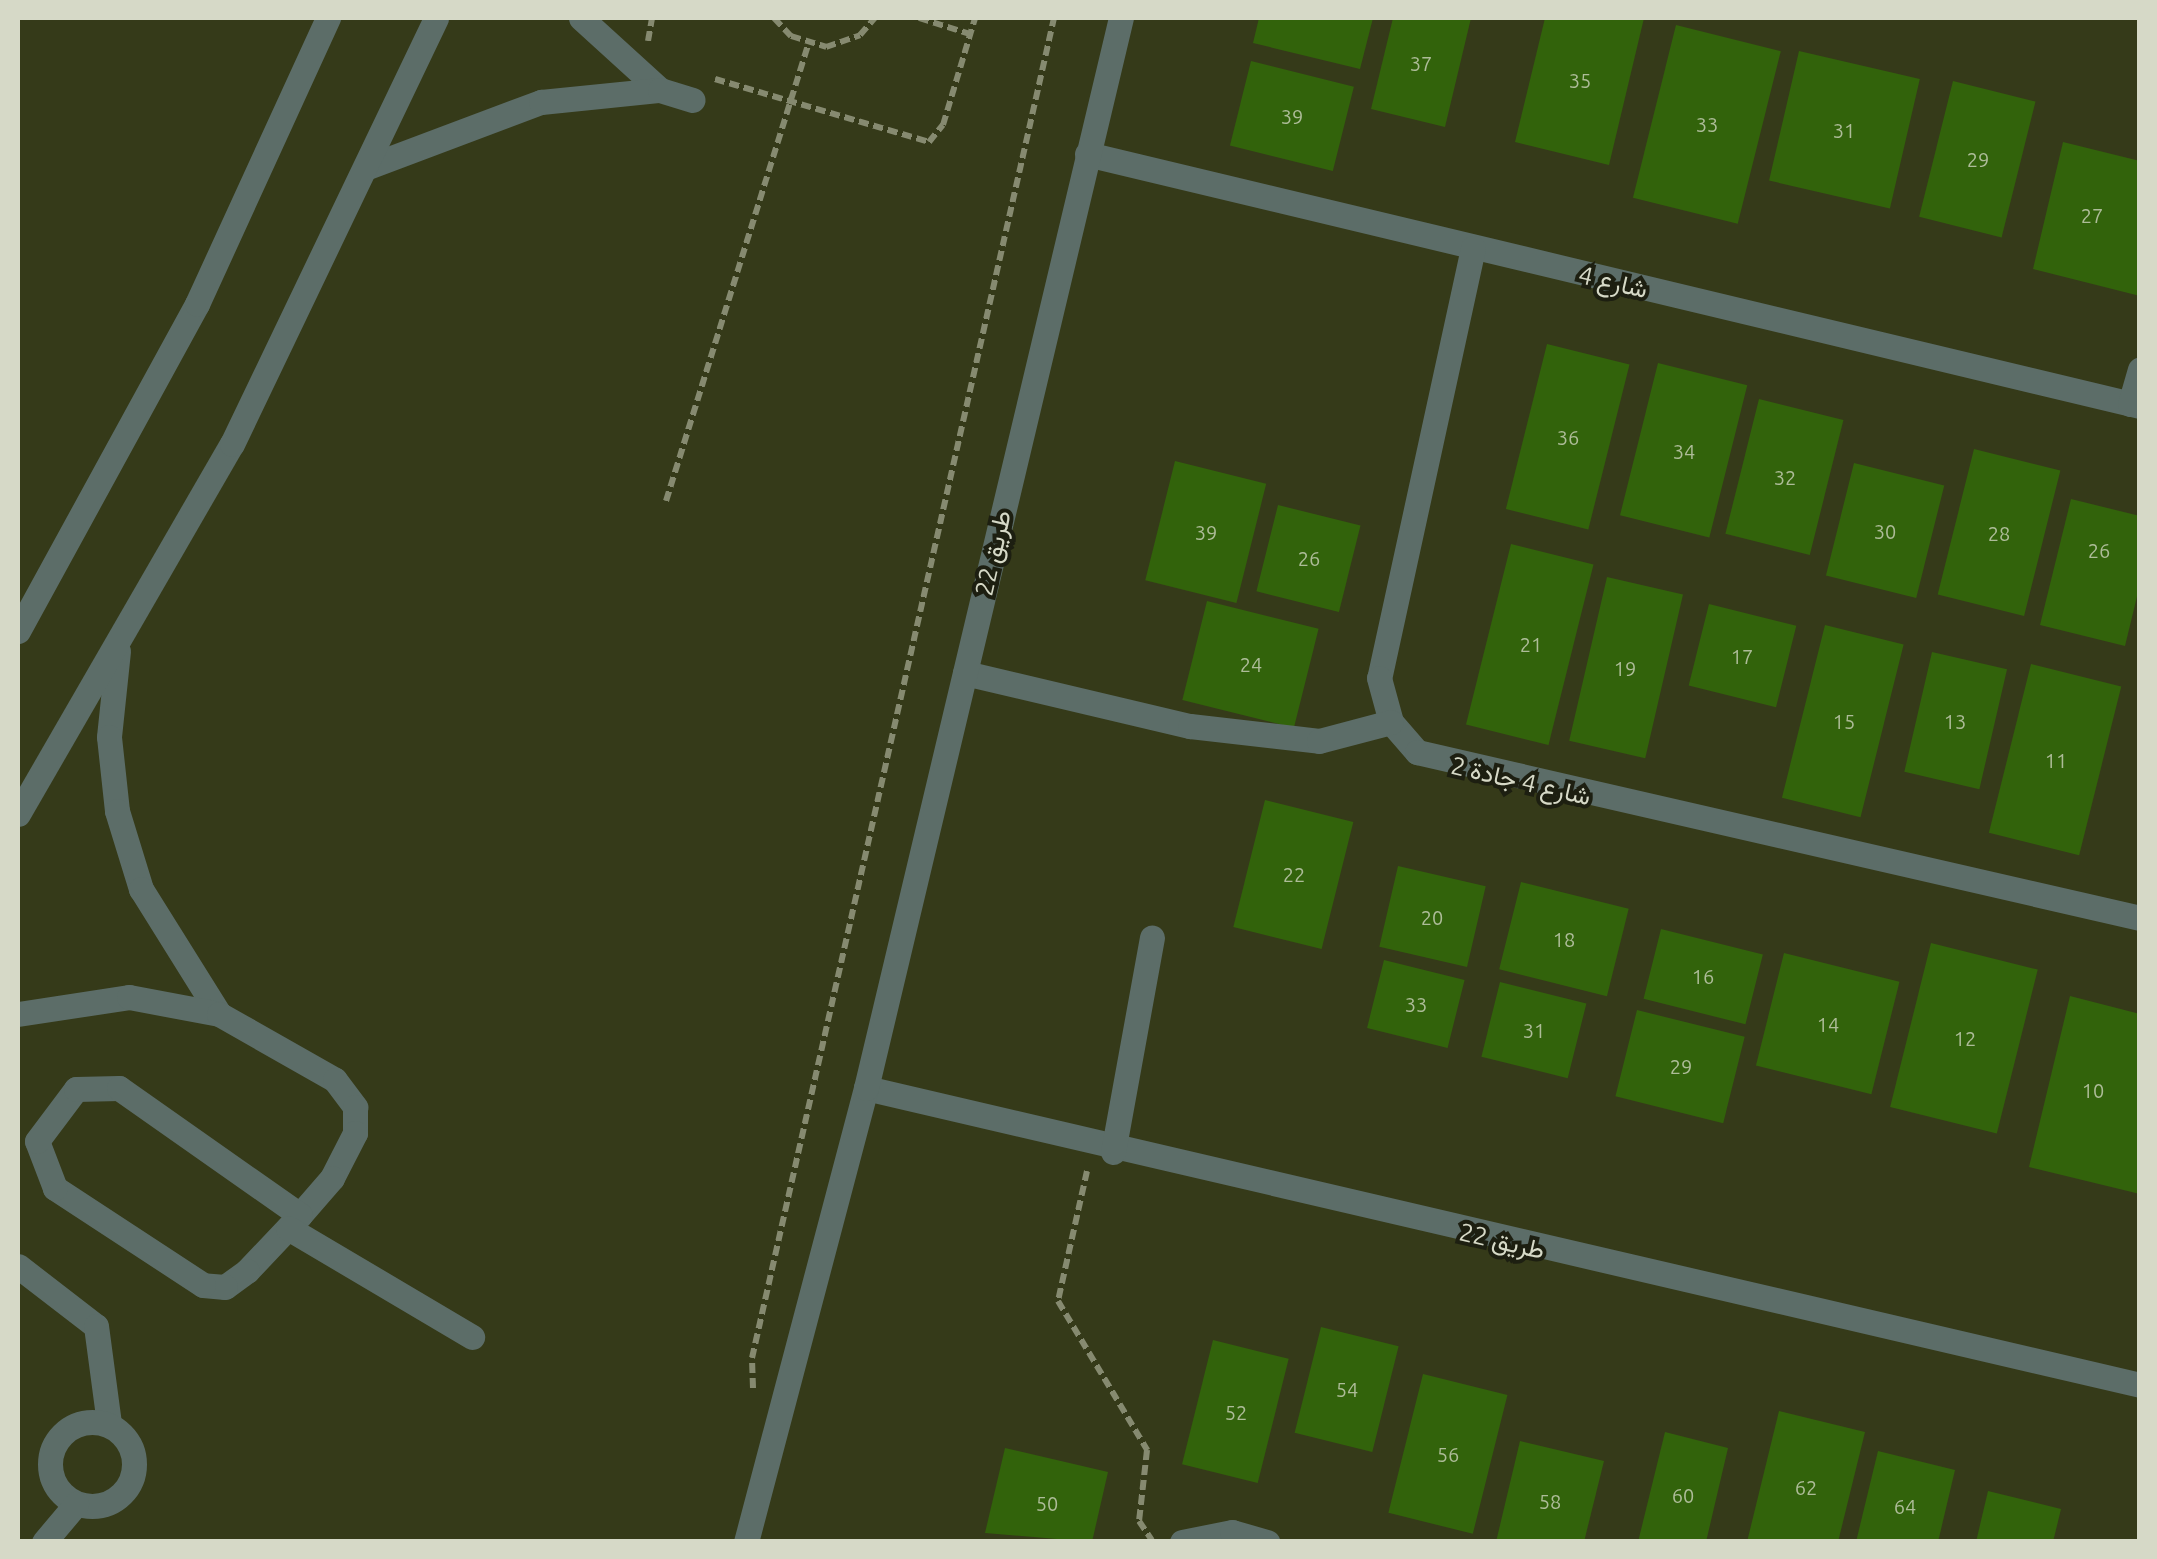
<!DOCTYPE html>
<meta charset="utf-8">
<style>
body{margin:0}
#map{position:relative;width:2157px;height:1559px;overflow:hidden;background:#353a19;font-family:Ubuntu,Vazirmatn,sans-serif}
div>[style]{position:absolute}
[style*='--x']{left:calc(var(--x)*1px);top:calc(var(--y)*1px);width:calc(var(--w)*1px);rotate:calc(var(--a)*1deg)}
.building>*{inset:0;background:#32630b;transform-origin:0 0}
.path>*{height:6px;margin-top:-3px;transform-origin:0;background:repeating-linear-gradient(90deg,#868a70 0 10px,transparent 0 15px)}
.minor>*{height:25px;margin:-12.5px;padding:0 12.5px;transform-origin:12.5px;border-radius:12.5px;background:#5c6d68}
.minor>.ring{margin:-12.5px;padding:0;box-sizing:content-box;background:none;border:25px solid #5c6d68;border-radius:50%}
span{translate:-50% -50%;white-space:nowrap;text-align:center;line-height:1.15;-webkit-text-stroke:8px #1d1f11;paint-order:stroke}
.number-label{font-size:20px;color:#adbc98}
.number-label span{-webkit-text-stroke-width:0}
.street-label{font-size:25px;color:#d6d9c7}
.frame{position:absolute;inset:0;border:20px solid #d6d9c7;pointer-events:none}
</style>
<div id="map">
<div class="building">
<div style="clip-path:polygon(1259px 18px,1373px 18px,1360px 69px,1253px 43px)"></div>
<div style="clip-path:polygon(1393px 18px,1471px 18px,1445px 127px,1371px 109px)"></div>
<div style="clip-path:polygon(1545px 18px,1644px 18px,1609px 165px,1515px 142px)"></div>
<div style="left:1676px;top:25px;width:108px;height:178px;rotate:14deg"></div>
<div style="left:1799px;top:51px;width:124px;height:133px;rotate:13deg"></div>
<div style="left:1251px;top:61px;width:106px;height:87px;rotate:14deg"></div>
<div style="left:1953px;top:81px;width:85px;height:140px;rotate:14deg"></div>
<div style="clip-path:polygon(2063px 142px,2140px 161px,2140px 296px,2033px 269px)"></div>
<div style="left:1547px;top:344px;width:85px;height:170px;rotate:14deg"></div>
<div style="left:1658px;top:363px;width:92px;height:157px;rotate:14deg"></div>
<div style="left:1759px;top:399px;width:87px;height:139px;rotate:14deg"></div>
<div style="left:1974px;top:449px;width:89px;height:150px;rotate:14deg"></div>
<div style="left:1175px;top:461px;width:94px;height:123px;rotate:14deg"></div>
<div style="left:1854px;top:463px;width:93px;height:116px;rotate:14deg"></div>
<div style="clip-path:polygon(2071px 499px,2140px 516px,2140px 584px,2125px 646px,2040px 625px)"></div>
<div style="left:1278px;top:505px;width:85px;height:89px;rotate:14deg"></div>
<div style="left:1511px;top:544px;width:85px;height:186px;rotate:14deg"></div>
<div style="left:1607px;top:577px;width:78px;height:168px;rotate:13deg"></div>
<div style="left:1207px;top:601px;width:115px;height:102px;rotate:14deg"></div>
<div style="left:1709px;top:604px;width:90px;height:84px;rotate:14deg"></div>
<div style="left:1825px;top:625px;width:81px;height:178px;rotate:14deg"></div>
<div style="left:1932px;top:652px;width:77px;height:123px;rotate:13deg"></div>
<div style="left:2031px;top:664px;width:93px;height:174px;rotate:14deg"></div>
<div style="left:1265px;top:800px;width:91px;height:131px;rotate:14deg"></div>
<div style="left:1398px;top:866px;width:90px;height:83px;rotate:13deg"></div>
<div style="left:1521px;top:882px;width:111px;height:90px;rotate:14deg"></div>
<div style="left:1661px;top:929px;width:105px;height:72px;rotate:14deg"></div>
<div style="left:1931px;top:943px;width:110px;height:169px;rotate:14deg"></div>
<div style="left:1784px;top:953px;width:119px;height:116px;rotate:14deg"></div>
<div style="left:1384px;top:960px;width:83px;height:70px;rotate:14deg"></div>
<div style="left:1500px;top:982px;width:89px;height:77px;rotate:14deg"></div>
<div style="clip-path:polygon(2070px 996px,2140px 1014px,2140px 1194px,2029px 1167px)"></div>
<div style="left:1637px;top:1010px;width:111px;height:89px;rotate:14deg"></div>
<div style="left:1321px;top:1327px;width:80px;height:109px;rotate:14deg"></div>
<div style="left:1213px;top:1340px;width:78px;height:128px;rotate:14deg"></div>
<div style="left:1423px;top:1374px;width:87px;height:143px;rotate:14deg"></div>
<div style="clip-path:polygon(1779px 1411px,1865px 1432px,1838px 1542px,1747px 1542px)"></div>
<div style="clip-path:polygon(1665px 1432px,1728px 1448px,1706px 1542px,1638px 1542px)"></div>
<div style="clip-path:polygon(1520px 1441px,1604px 1461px,1584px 1542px,1496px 1542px)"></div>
<div style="clip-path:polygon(1005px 1448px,1108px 1472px,1092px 1542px,985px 1533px)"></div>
<div style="clip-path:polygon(1878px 1451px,1955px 1470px,1938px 1542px,1856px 1542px)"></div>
<div style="clip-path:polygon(1988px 1491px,2061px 1509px,2053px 1542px,1976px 1542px)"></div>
</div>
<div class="path">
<div style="--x:774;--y:18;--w:25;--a:47"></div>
<div style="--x:791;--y:36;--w:37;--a:17"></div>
<div style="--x:826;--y:47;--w:36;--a:-19"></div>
<div style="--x:860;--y:35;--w:23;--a:-49"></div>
<div style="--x:919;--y:18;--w:53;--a:17.4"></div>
<div style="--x:648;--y:41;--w:23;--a:-80"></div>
<div style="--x:715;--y:79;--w:223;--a:16.4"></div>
<div style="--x:929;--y:142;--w:22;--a:-51"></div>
<div style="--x:943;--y:125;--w:112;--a:-73.3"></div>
<div style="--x:666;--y:501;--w:478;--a:-72.7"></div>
<div style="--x:1087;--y:1171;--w:133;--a:102.6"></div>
<div style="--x:1058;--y:1301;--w:174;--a:59.1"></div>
<div style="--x:1147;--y:1450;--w:71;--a:96.4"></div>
<div style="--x:1139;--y:1521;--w:23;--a:56"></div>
<div style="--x:753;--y:1388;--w:30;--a:-92"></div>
<div style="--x:752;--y:1358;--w:1374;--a:-77.3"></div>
</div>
<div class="minor">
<div style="--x:581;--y:18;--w:107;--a:42.3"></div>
<div style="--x:1087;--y:154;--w:1083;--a:13.46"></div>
<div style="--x:365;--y:168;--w:188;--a:-20.6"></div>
<div style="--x:541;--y:102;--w:120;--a:-5.8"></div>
<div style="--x:660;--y:90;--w:34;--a:17"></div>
<div style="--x:1473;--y:248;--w:440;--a:102.3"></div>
<div style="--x:1379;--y:678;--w:46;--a:74.7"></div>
<div style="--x:1391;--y:722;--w:40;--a:49"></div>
<div style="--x:1417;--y:752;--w:742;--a:12.93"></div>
<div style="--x:2130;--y:404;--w:36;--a:-74"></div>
<div style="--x:18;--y:631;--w:373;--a:-61.3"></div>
<div style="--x:197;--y:304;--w:315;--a:-65.4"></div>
<div style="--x:118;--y:651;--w:86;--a:96"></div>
<div style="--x:109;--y:737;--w:74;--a:83.8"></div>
<div style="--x:117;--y:811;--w:82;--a:72.9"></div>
<div style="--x:141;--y:889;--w:147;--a:58"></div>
<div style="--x:965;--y:673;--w:231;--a:13.3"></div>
<div style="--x:1190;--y:726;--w:130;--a:6.6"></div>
<div style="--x:1319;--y:741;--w:74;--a:-14.8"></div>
<div style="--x:18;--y:814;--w:427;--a:-60"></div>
<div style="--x:232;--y:444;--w:472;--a:-64.4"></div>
<div style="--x:18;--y:1014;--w:112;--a:-8.7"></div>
<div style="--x:129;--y:997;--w:92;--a:10.7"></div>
<div style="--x:219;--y:1014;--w:133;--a:29.6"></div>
<div style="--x:335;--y:1080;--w:34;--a:53"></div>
<div style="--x:355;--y:1107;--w:26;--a:90"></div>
<div style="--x:355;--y:1133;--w:51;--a:117.1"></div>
<div style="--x:332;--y:1178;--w:49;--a:130.9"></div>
<div style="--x:300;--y:1215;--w:77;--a:133.4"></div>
<div style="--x:247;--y:1271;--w:27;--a:144"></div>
<div style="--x:225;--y:1287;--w:22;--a:-175"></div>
<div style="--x:203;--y:1285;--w:177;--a:-146.8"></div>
<div style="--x:55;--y:1188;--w:50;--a:-111"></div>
<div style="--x:37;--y:1141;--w:65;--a:-53.1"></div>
<div style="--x:76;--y:1089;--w:43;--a:-1.3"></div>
<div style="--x:119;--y:1088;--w:221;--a:35.1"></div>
<div style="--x:866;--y:1088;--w:1308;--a:13.12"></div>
<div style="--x:1113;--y:1152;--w:218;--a:-79.7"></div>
<div style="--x:288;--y:1228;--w:214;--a:30.6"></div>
<div style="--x:18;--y:1266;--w:98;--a:37.6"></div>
<div style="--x:96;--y:1326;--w:99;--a:82.4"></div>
<div class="ring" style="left:50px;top:1422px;width:59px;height:59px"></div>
<div style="--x:44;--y:1542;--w:50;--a:-49.9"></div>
<div style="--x:746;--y:1542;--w:470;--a:-75.2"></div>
<div style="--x:866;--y:1088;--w:1100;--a:-76.6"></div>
<div style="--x:1182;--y:1542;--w:51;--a:-11.3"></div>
<div style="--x:1232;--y:1532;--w:37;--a:16"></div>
</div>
<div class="number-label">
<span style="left:1421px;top:63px">37</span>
<span style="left:1580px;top:80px">35</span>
<span style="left:1292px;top:116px">39</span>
<span style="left:1707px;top:124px">33</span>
<span style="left:1844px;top:130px">31</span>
<span style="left:1978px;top:159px">29</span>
<span style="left:2092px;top:215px">27</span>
<span style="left:1568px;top:437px">36</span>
<span style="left:1684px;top:451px">34</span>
<span style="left:1785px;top:477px">32</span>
<span style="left:1885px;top:531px">30</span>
<span style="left:1206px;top:532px">39</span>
<span style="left:1999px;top:533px">28</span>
<span style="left:2099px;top:550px">26</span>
<span style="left:1309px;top:558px">26</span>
<span style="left:1531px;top:644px">21</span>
<span style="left:1742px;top:656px">17</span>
<span style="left:1251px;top:664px">24</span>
<span style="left:1625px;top:668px">19</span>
<span style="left:1844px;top:721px">15</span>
<span style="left:1955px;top:721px">13</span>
<span style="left:2056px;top:760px">11</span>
<span style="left:1294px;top:874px">22</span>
<span style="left:1432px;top:917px">20</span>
<span style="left:1564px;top:939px">18</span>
<span style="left:1703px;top:976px">16</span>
<span style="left:1416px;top:1004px">33</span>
<span style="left:1828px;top:1024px">14</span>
<span style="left:1534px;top:1030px">31</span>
<span style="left:1965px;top:1038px">12</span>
<span style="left:1681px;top:1066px">29</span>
<span style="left:2093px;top:1090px">10</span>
<span style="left:1347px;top:1389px">54</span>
<span style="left:1236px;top:1412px">52</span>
<span style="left:1448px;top:1454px">56</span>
<span style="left:1806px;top:1487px">62</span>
<span style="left:1683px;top:1495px">60</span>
<span style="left:1550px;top:1501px">58</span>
<span style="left:1047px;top:1503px">50</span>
<span style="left:1905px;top:1506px">64</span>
</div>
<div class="street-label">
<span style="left:1613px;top:282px;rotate:13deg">شارع 4</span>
<span style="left:993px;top:553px;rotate:-77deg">طريق 22</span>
<span style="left:1521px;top:781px;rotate:13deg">شارع 4 جادة 2</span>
<span style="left:1502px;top:1241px;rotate:13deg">طريق 22</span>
</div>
<div class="frame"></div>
</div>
